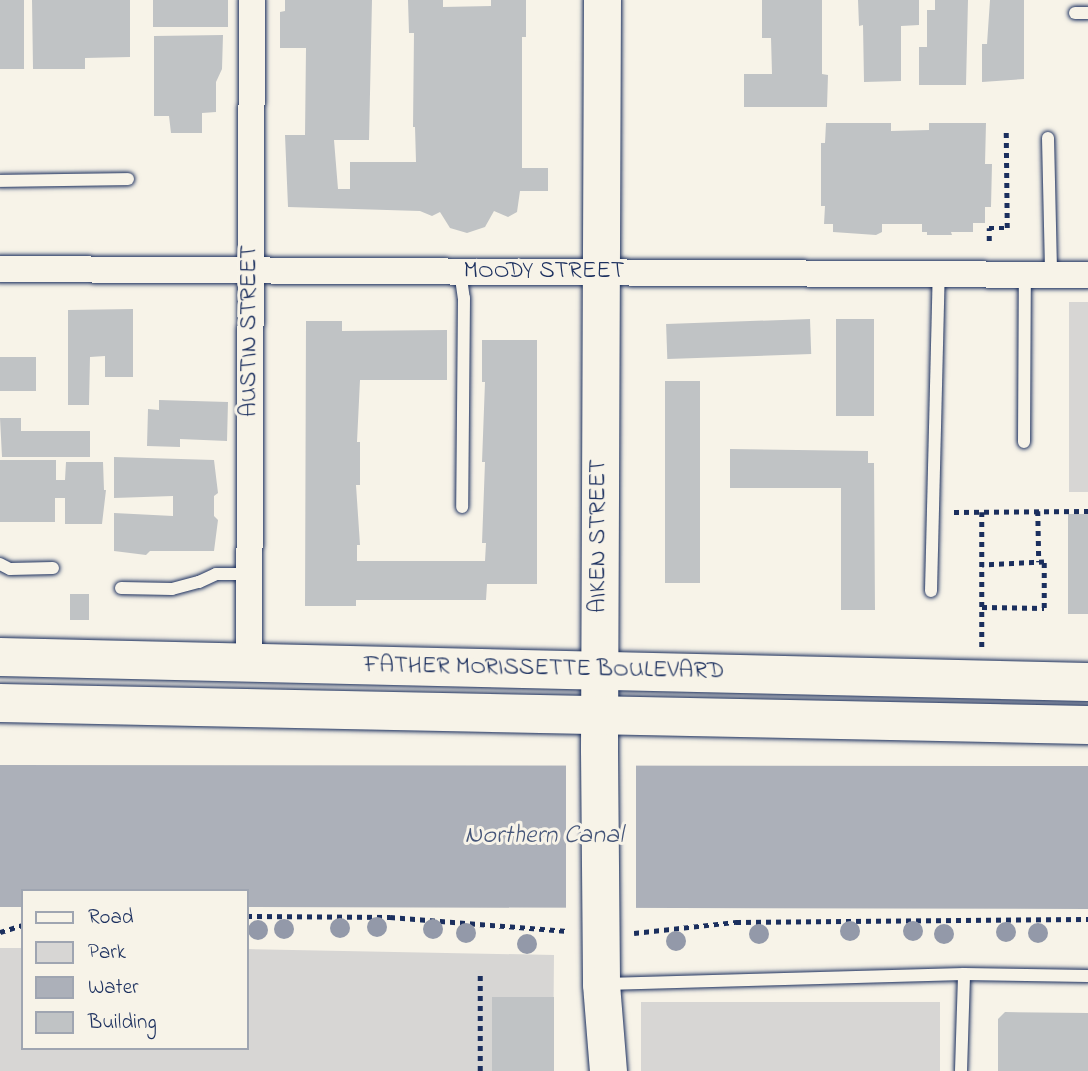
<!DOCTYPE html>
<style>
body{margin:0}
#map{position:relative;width:1088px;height:1071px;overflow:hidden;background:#f7f3e8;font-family:"Indie Flower",sans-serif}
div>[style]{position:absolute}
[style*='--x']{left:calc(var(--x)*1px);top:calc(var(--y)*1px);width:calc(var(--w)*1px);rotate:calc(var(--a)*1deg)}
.green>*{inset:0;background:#d7d6d4;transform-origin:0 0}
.water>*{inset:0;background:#acb0b9}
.pier>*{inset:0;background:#f7f3e8;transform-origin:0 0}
.building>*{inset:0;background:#c0c3c5;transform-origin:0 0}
.path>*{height:4.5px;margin-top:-2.25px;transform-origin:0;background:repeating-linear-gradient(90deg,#1b2f5e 0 5px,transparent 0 10px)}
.roads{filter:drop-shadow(0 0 2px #1b2f5e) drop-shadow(0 0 2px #1b2f5e)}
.lane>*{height:12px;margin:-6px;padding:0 6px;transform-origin:6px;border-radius:6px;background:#f7f3e8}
.street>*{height:26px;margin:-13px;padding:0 13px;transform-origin:13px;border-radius:13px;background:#f7f3e8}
.secondary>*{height:37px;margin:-18.5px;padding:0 18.5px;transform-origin:18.5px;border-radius:18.5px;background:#f7f3e8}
.primary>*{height:38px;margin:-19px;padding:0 19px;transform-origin:19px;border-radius:19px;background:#f7f3e8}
.trees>*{width:20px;height:20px;margin:-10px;border-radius:50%;background:#9399a9}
span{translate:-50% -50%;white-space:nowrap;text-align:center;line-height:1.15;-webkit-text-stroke:6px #f7f3e8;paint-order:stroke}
.street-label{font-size:24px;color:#1b2f5e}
.water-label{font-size:26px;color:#465679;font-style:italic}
.legend{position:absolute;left:21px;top:889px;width:228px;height:161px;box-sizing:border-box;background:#f7f3e8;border:2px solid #9fa5b1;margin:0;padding:9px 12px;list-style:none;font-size:21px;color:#1b2f5e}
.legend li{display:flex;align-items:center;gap:14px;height:35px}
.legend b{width:35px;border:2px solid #9fa5b1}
</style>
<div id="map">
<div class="green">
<div style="left:1069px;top:302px;width:19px;height:190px"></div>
<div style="clip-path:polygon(0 948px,23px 948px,23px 1048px,247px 1048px,247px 949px,554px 955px,553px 1071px,0 1071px)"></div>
<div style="left:641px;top:1002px;width:299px;height:69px"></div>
</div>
<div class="water">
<div style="clip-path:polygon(0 765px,1088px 766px,1088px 909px,247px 907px,247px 891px,23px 891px,23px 907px,0 907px)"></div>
</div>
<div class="pier">
<div style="left:566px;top:762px;width:70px;height:150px"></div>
</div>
<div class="building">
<div style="left:0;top:0;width:24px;height:69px"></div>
<div style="clip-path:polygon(32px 0,130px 0,130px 57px,85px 58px,85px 69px,33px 69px)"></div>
<div style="left:153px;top:0;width:75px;height:27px"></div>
<div style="clip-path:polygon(285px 0,372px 0,369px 140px,334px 140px,338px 189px,350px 189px,350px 162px,416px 162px,415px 127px,413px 127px,414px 33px,409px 33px,408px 0,443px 0,443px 7px,491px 6px,491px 0,526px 0,526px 37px,522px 37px,522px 168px,548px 168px,548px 191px,520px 191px,517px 212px,508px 217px,494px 211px,485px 227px,467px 233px,450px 228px,440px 212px,432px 216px,420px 211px,288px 207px,285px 135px,305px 135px,306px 48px,280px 48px,280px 12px,285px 11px)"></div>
<div style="clip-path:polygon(762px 0,822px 0,822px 74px,828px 75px,827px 107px,744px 107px,744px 74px,772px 74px,771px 38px,762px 38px)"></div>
<div style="clip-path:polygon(858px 0,919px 0,919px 25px,901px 26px,901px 81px,864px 82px,863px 25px,859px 26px)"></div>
<div style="clip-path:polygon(935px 0,968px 0,966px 85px,919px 85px,919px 47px,927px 47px,927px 10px,935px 10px)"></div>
<div style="clip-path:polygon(990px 0,1024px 0,1024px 79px,982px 82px,982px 44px,987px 44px)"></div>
<div style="clip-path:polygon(223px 35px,222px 69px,216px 82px,216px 112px,202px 113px,202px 133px,171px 133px,169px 116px,154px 116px,154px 36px)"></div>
<div style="clip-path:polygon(826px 123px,891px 123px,891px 131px,929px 130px,929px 123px,986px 123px,985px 164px,992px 164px,991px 207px,985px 207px,985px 223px,973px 223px,973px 232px,951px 232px,952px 235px,927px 235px,927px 232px,922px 232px,922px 224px,882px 224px,882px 232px,876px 235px,833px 232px,833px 224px,824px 224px,825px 206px,821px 206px,821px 143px,825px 143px)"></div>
<div style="clip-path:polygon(133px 309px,133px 377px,105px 377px,105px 356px,90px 357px,89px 405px,68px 405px,68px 310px)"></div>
<div style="left:810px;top:319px;width:35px;height:144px;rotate:88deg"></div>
<div style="left:836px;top:319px;width:38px;height:97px"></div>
<div style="clip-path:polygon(306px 321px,342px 321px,342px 331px,447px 330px,447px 380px,360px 380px,357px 442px,360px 442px,360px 485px,356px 485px,360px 545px,357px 545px,357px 561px,485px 561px,486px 543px,482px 543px,485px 462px,482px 462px,485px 382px,482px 382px,482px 340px,537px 340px,537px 584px,487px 584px,486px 600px,356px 600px,356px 606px,305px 606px)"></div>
<div style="left:0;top:357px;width:36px;height:34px"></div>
<div style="left:665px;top:381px;width:35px;height:202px"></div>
<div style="clip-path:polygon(159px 400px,228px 402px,227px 441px,180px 439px,180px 447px,147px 446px,148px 409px,159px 410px)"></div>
<div style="clip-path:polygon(0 418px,21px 418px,21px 431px,90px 431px,90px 457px,2px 457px)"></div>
<div style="clip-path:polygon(730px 449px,868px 451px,868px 463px,874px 463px,875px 610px,841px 610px,841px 488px,730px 488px)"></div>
<div style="clip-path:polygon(114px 457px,214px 460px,218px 493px,214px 496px,214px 516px,218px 520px,214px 551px,150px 551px,146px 555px,114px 551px,114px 513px,173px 516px,173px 496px,114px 498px)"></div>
<div style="clip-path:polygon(0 460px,56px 460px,56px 480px,65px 480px,66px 462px,103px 462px,104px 490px,106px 490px,102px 524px,65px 524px,65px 498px,55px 498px,55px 522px,0 522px)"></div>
<div style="left:1068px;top:514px;width:20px;height:100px"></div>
<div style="left:70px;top:594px;width:19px;height:26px"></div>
<div style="left:492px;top:997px;width:62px;height:74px"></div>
<div style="clip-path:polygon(1005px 1012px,1088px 1013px,1088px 1071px,998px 1071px,998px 1019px)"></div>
</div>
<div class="path">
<div style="--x:989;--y:241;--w:13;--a:-90"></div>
<div style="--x:989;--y:228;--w:18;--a:0"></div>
<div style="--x:1007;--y:228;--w:97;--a:-90.6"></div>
<div style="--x:1038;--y:511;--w:51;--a:88.9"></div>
<div style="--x:954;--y:512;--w:134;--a:-0.4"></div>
<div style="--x:982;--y:512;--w:135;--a:90"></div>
<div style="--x:982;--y:607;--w:62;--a:0.9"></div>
<div style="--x:1044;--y:608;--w:46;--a:-90"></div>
<div style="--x:1044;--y:562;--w:62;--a:177.2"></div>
<div style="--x:247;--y:916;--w:143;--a:0.4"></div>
<div style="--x:390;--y:917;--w:178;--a:4.5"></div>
<div style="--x:0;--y:932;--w:24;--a:-17"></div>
<div style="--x:634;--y:933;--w:103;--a:-6.2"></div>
<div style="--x:736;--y:922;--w:352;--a:-0.5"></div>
<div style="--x:480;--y:1071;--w:97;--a:-90"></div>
</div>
<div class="roads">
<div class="lane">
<div style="--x:1075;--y:13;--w:13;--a:0"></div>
<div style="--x:1048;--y:138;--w:137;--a:88.7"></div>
<div style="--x:0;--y:181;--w:128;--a:-0.9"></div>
<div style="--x:460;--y:271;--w:27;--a:82"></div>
<div style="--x:464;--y:298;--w:209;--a:90.5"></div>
<div style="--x:1024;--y:442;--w:168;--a:-89.7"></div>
<div style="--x:0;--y:564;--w:11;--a:27"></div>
<div style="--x:10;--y:569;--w:43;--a:-1.3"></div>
<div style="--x:121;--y:588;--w:51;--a:1.1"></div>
<div style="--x:172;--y:589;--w:28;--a:-15"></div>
<div style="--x:199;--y:582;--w:19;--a:-25"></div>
<div style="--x:216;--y:574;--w:33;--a:0"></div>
<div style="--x:931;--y:591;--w:317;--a:-88.6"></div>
<div style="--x:605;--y:984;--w:359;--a:-1.6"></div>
<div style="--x:964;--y:974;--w:124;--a:0.9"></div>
<div style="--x:961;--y:1071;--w:97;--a:-88.2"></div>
</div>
<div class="street">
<div style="--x:0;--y:269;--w:1088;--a:0.32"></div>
<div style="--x:249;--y:661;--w:661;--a:-89.74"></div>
</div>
<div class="secondary">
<div style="--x:602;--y:0;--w:750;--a:90.23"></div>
<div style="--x:599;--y:750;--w:234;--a:89.5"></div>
<div style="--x:601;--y:984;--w:87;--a:85.4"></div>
</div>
<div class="primary">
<div style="--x:0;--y:657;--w:1088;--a:1.32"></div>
<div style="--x:0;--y:703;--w:1088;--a:1.16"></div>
</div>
</div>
<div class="trees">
<div style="left:377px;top:927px"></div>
<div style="left:340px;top:928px"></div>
<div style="left:284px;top:929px"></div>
<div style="left:433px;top:929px"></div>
<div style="left:258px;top:930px"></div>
<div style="left:850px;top:931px"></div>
<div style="left:913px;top:931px"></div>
<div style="left:1006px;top:932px"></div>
<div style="left:466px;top:933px"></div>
<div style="left:1038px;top:933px"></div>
<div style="left:759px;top:934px"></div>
<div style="left:944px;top:934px"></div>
<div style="left:676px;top:941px"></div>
<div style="left:527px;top:944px"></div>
</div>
<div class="street-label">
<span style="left:544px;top:272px">MOODY STREET</span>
<span style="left:250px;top:331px;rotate:-90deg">AUSTIN STREET</span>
<span style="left:599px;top:536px;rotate:-90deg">AIKEN STREET</span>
<span style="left:544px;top:669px;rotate:1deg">FATHER MORISSETTE BOULEVARD</span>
</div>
<div class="water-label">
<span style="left:544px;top:837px">Northern Canal</span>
</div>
<ul class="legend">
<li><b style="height:9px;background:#f7f3e8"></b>Road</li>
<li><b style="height:19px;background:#d7d6d4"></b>Park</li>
<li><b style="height:19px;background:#acb0b9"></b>Water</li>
<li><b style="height:19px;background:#c0c3c5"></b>Building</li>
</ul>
</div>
